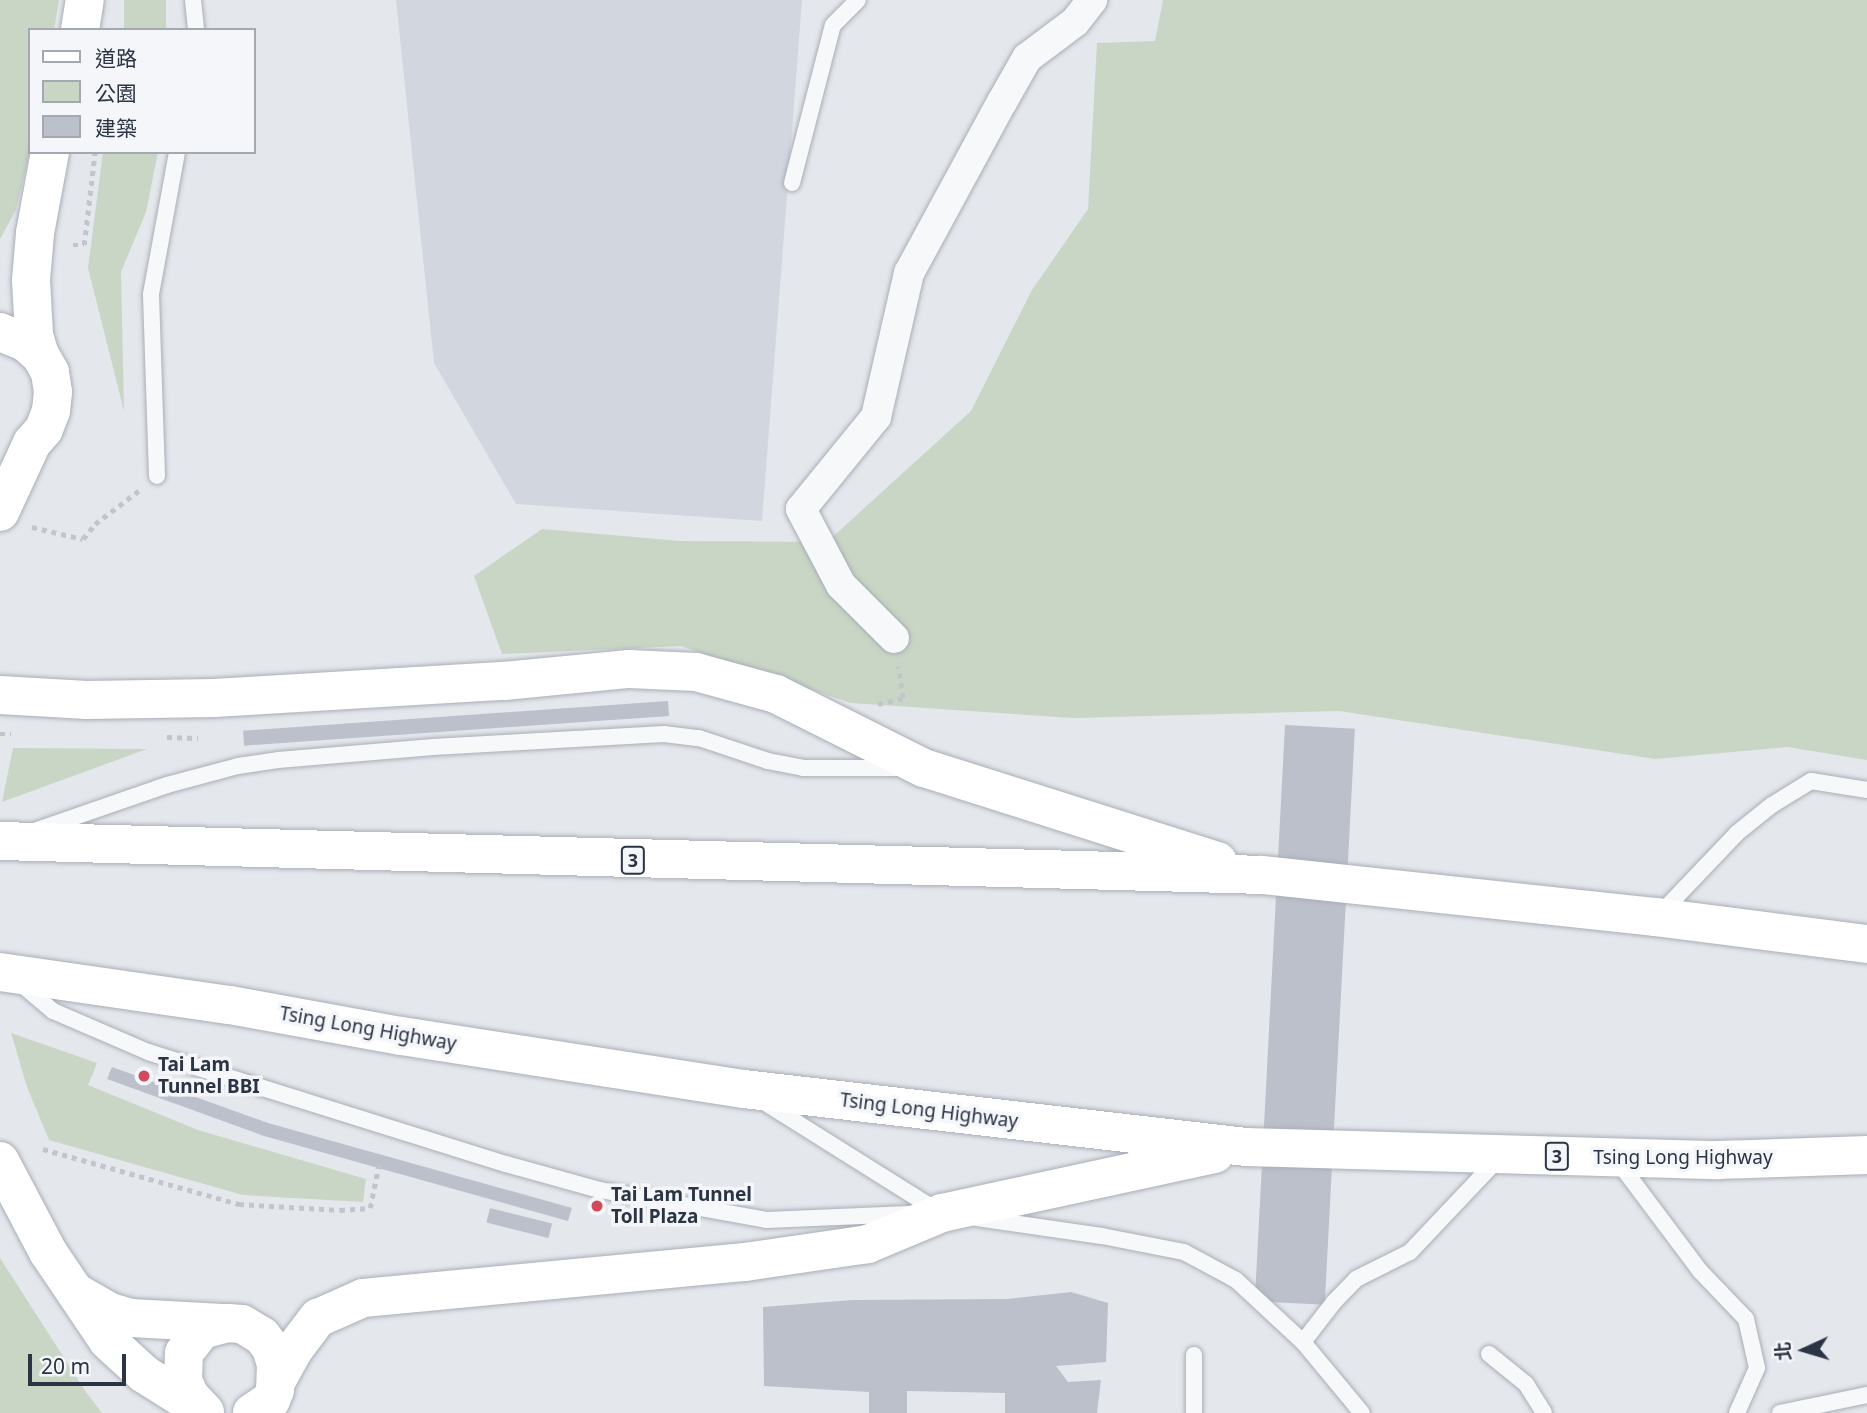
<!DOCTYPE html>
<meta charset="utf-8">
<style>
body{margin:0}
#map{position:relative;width:1867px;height:1413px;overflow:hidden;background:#e4e7ec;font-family:"Noto Sans","Noto Sans TC",sans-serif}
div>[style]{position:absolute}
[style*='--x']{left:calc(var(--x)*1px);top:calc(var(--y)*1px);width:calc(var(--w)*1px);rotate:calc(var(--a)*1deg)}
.built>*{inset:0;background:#d2d6de}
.green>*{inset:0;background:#c9d6c5;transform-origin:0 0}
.building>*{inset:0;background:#bbc0ca;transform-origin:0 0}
.path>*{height:4.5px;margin-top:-2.25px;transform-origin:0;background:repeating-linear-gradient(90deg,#c2c5cb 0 5px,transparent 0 10px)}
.roads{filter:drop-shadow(0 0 2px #a9aeb7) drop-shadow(0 0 2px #a9aeb7)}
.service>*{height:16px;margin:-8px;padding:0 8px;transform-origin:8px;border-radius:8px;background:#f7f8fa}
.minor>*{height:30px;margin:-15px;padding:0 15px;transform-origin:15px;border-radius:15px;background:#f7f8fa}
.secondary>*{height:38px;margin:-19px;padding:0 19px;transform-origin:19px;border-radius:19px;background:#fff}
.motorway>*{height:38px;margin:-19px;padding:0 19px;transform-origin:19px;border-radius:19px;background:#fff}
.dots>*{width:19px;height:19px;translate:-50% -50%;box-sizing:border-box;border:4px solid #f4f6f9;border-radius:50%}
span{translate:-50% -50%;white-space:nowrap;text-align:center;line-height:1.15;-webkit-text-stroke:7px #f4f6f9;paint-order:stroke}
.shield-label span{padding:2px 5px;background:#f4f6f9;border:2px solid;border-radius:5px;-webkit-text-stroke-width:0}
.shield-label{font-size:18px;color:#2b3445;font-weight:700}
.street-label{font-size:19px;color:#2b3445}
.poi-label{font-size:19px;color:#2b3445;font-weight:700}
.left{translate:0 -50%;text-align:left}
.legend{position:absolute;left:28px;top:28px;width:228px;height:126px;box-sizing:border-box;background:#f4f6f9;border:2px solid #a4a8b1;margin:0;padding:9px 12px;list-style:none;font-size:21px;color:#2b3445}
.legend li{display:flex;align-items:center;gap:14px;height:35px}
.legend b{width:35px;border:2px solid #a4a8b1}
.north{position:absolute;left:1769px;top:1315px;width:70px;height:70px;-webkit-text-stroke:5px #f4f6f9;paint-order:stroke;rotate:266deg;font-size:19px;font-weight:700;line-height:28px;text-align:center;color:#2b3445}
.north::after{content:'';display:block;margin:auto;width:24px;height:32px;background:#2b3445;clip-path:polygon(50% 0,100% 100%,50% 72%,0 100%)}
.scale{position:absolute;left:28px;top:1354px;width:98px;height:32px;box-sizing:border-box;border:4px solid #2b3445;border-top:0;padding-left:9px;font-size:21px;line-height:24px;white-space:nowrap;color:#2b3445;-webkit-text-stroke:5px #f4f6f9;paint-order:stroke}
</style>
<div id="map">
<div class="built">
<div style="clip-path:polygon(396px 0,802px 0,762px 521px,516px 504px,434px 363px)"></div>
</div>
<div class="green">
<div style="clip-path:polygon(0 0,59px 0,54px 30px,30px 30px,30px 151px,16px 210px,0 239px)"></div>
<div style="left:124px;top:0;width:42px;height:30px"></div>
<div style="clip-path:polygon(1163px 0,1867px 0,1867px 760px,1787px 747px,1655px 759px,1339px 711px,1073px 718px,851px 703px,681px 646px,502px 654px,474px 576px,542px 529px,680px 541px,827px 542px,971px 411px,1032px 290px,1088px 209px,1097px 43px,1155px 41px)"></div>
<div style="clip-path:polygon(103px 152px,158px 152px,146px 212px,121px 272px,124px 411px,88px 268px)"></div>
<div style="clip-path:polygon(13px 748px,147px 749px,2px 802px)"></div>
<div style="clip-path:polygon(11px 1033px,97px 1063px,88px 1085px,198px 1130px,366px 1179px,363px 1202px,243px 1195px,49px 1140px,27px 1087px)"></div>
<div style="clip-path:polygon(0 1258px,86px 1392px,102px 1413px,0 1413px)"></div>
</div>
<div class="building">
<div style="left:668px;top:701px;width:15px;height:426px;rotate:86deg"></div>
<div style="left:1285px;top:725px;width:70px;height:577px;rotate:3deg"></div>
<div style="clip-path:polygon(112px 1067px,268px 1123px,572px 1208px,568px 1221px,264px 1136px,107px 1079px)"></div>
<div style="left:490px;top:1208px;width:64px;height:15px;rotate:14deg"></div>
<div style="clip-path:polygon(1071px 1292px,1108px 1303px,1106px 1362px,1056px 1366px,1068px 1382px,1101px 1380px,1097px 1413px,1005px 1413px,1005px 1393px,907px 1391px,907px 1413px,869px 1413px,869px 1392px,764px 1386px,763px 1307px,852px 1300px,1007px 1299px)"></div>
</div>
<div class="path">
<div style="--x:73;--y:245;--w:11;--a:0"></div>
<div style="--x:84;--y:245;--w:94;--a:-83.3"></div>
<div style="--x:32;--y:527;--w:52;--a:13.2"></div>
<div style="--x:83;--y:539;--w:19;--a:-51"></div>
<div style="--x:95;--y:524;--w:58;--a:-37.3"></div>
<div style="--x:878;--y:704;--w:26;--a:-13"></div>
<div style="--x:903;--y:698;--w:32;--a:-99"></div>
<div style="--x:0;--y:734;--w:11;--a:0"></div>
<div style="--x:167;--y:737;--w:31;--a:2"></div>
<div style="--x:43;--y:1149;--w:204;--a:15.7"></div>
<div style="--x:239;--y:1204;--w:101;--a:3.4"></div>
<div style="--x:340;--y:1210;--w:30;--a:-4"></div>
<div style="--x:370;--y:1208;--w:45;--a:-78.4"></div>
</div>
<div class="roads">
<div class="service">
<div style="--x:193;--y:0;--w:30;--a:84"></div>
<div style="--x:792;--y:183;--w:163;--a:-75.5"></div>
<div style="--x:833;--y:25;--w:35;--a:-45"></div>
<div style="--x:157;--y:476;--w:182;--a:-91.9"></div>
<div style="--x:151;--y:294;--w:144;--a:-79.6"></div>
<div style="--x:37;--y:830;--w:138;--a:-19.1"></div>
<div style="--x:167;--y:785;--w:73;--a:-15"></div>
<div style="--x:238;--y:766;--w:40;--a:-8.5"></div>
<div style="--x:278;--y:760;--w:156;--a:-4.8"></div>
<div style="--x:433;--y:747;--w:231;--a:-3.2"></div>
<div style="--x:664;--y:734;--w:35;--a:7"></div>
<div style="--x:699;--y:738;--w:73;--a:18.4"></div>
<div style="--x:768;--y:761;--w:36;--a:11"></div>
<div style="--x:803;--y:768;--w:98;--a:0"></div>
<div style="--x:1659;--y:915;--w:113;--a:-46.4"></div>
<div style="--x:1737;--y:833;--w:45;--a:-38.7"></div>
<div style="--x:1772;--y:805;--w:46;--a:-31.6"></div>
<div style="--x:1811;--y:781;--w:57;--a:9.1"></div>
<div style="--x:21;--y:984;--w:42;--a:40.2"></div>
<div style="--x:53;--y:1011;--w:103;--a:23.3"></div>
<div style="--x:148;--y:1052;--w:375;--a:17.4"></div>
<div style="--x:506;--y:1164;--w:98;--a:15.5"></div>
<div style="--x:600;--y:1190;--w:169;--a:10.2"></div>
<div style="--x:766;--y:1220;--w:143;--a:-2.4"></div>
<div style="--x:764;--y:1102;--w:205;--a:32.1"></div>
<div style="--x:1616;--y:1159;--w:140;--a:53.1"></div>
<div style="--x:1700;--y:1271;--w:66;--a:46.2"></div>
<div style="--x:1746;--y:1319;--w:50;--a:77.3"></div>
<div style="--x:1757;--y:1368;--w:49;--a:114"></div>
<div style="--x:977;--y:1218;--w:126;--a:8.2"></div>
<div style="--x:1102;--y:1236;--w:84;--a:11"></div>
<div style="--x:1184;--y:1252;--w:59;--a:28.3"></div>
<div style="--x:1236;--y:1280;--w:91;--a:42.8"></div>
<div style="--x:1303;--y:1342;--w:92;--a:50.3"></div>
<div style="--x:1303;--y:1342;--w:51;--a:-52.2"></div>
<div style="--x:1334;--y:1302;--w:32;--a:-46"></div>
<div style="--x:1356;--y:1279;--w:60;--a:-26.6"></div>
<div style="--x:1410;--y:1252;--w:128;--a:-46.6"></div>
<div style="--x:1489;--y:1354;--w:48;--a:39"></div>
<div style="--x:1526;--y:1384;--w:34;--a:58"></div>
<div style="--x:1194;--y:1355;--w:58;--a:90"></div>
<div style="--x:1780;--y:1413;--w:89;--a:-11.7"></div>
</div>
<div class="minor">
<div style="--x:894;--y:638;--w:75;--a:-135"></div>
<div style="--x:841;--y:585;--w:86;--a:-117.8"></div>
<div style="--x:801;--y:509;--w:119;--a:-50.8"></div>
<div style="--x:876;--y:417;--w:148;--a:-77.1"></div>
<div style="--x:909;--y:273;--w:195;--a:-61.5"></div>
<div style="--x:1002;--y:102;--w:51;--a:-60.4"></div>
<div style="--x:1027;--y:58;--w:60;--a:-36.9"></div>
<div style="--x:1075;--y:22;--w:28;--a:-52"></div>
</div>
<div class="secondary">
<div style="--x:80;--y:30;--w:30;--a:-81"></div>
<div style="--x:0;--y:332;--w:27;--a:22"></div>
<div style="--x:25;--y:342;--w:20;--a:41"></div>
<div style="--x:0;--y:512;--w:76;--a:-65.1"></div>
<div style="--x:32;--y:443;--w:18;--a:-49"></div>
<div style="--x:44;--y:429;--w:19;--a:-69"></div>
<div style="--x:51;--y:411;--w:19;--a:-84"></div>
<div style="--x:53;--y:392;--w:20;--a:-99"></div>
<div style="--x:50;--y:372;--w:20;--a:-120"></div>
<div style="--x:40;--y:355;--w:21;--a:-107"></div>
<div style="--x:34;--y:335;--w:55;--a:-93.1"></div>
<div style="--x:31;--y:280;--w:47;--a:-85.1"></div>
<div style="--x:35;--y:233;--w:82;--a:-79.5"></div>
<div style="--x:0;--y:1161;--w:103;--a:62.2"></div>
<div style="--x:48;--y:1252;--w:107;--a:56"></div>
<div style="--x:108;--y:1341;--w:49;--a:42.5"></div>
<div style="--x:144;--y:1374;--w:70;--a:32.1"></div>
<div style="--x:77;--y:1293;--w:38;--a:30"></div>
<div style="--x:110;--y:1312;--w:22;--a:16"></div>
<div style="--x:131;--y:1318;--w:91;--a:3.1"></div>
<div style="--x:205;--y:1412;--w:22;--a:-133"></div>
<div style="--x:190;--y:1396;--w:17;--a:-115"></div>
<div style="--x:183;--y:1381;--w:28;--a:-88"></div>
<div style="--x:184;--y:1353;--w:29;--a:-52"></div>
<div style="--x:202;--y:1330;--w:27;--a:-15"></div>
<div style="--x:228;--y:1323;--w:14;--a:4"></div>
<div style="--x:242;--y:1324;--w:23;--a:31"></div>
<div style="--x:262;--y:1336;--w:15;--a:53"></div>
<div style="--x:271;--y:1348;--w:17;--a:73"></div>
<div style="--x:276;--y:1364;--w:26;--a:92"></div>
<div style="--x:275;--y:1390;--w:11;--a:112"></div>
<div style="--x:271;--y:1400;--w:23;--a:146"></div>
</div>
<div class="motorway">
<div style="--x:0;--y:695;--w:87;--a:3.3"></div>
<div style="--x:87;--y:700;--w:127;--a:-0.9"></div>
<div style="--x:214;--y:698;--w:290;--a:-3.4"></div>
<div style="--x:504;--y:681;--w:126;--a:-5.5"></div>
<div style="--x:629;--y:669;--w:67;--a:2.6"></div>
<div style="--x:696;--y:672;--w:83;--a:15.4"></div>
<div style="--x:776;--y:694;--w:165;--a:26.6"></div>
<div style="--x:924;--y:768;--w:308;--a:17.6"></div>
<div style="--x:0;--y:841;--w:1262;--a:1.54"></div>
<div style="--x:1262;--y:875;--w:396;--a:6.1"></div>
<div style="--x:1656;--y:917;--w:213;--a:7.3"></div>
<div style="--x:0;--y:972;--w:232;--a:8.2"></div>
<div style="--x:230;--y:1005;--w:174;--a:10.3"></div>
<div style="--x:401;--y:1036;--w:347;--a:8.8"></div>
<div style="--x:744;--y:1089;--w:505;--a:6.59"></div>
<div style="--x:1246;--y:1147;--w:472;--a:1.6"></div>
<div style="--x:1718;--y:1160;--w:149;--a:-1.9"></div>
<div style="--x:277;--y:1380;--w:37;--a:-61"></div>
<div style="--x:295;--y:1348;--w:38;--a:-53"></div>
<div style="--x:318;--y:1318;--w:49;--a:-24"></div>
<div style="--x:363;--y:1298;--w:384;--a:-5.4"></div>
<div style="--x:745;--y:1262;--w:124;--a:-8.3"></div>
<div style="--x:868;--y:1244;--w:80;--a:-22.7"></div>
<div style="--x:942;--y:1213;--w:279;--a:-12.2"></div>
</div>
</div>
<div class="dots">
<div style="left:144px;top:1076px;background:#d1495b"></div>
<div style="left:597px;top:1206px;background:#d1495b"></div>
</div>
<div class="shield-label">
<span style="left:633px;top:860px">3</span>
<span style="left:1557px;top:1156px">3</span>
</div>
<div class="street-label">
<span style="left:368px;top:1029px;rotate:10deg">Tsing Long Highway</span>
<span style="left:929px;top:1111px;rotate:7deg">Tsing Long Highway</span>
<span style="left:1683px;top:1158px">Tsing Long Highway</span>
</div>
<div class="poi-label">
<span class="left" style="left:158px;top:1076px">Tai Lam<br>Tunnel BBI</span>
<span class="left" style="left:611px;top:1206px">Tai Lam Tunnel<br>Toll Plaza</span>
</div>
<ul class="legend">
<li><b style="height:9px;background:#fff"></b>道路</li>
<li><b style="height:19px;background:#c9d6c5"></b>公園</li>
<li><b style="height:19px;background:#bbc0ca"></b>建築</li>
</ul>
<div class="north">北</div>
<div class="scale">20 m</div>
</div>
